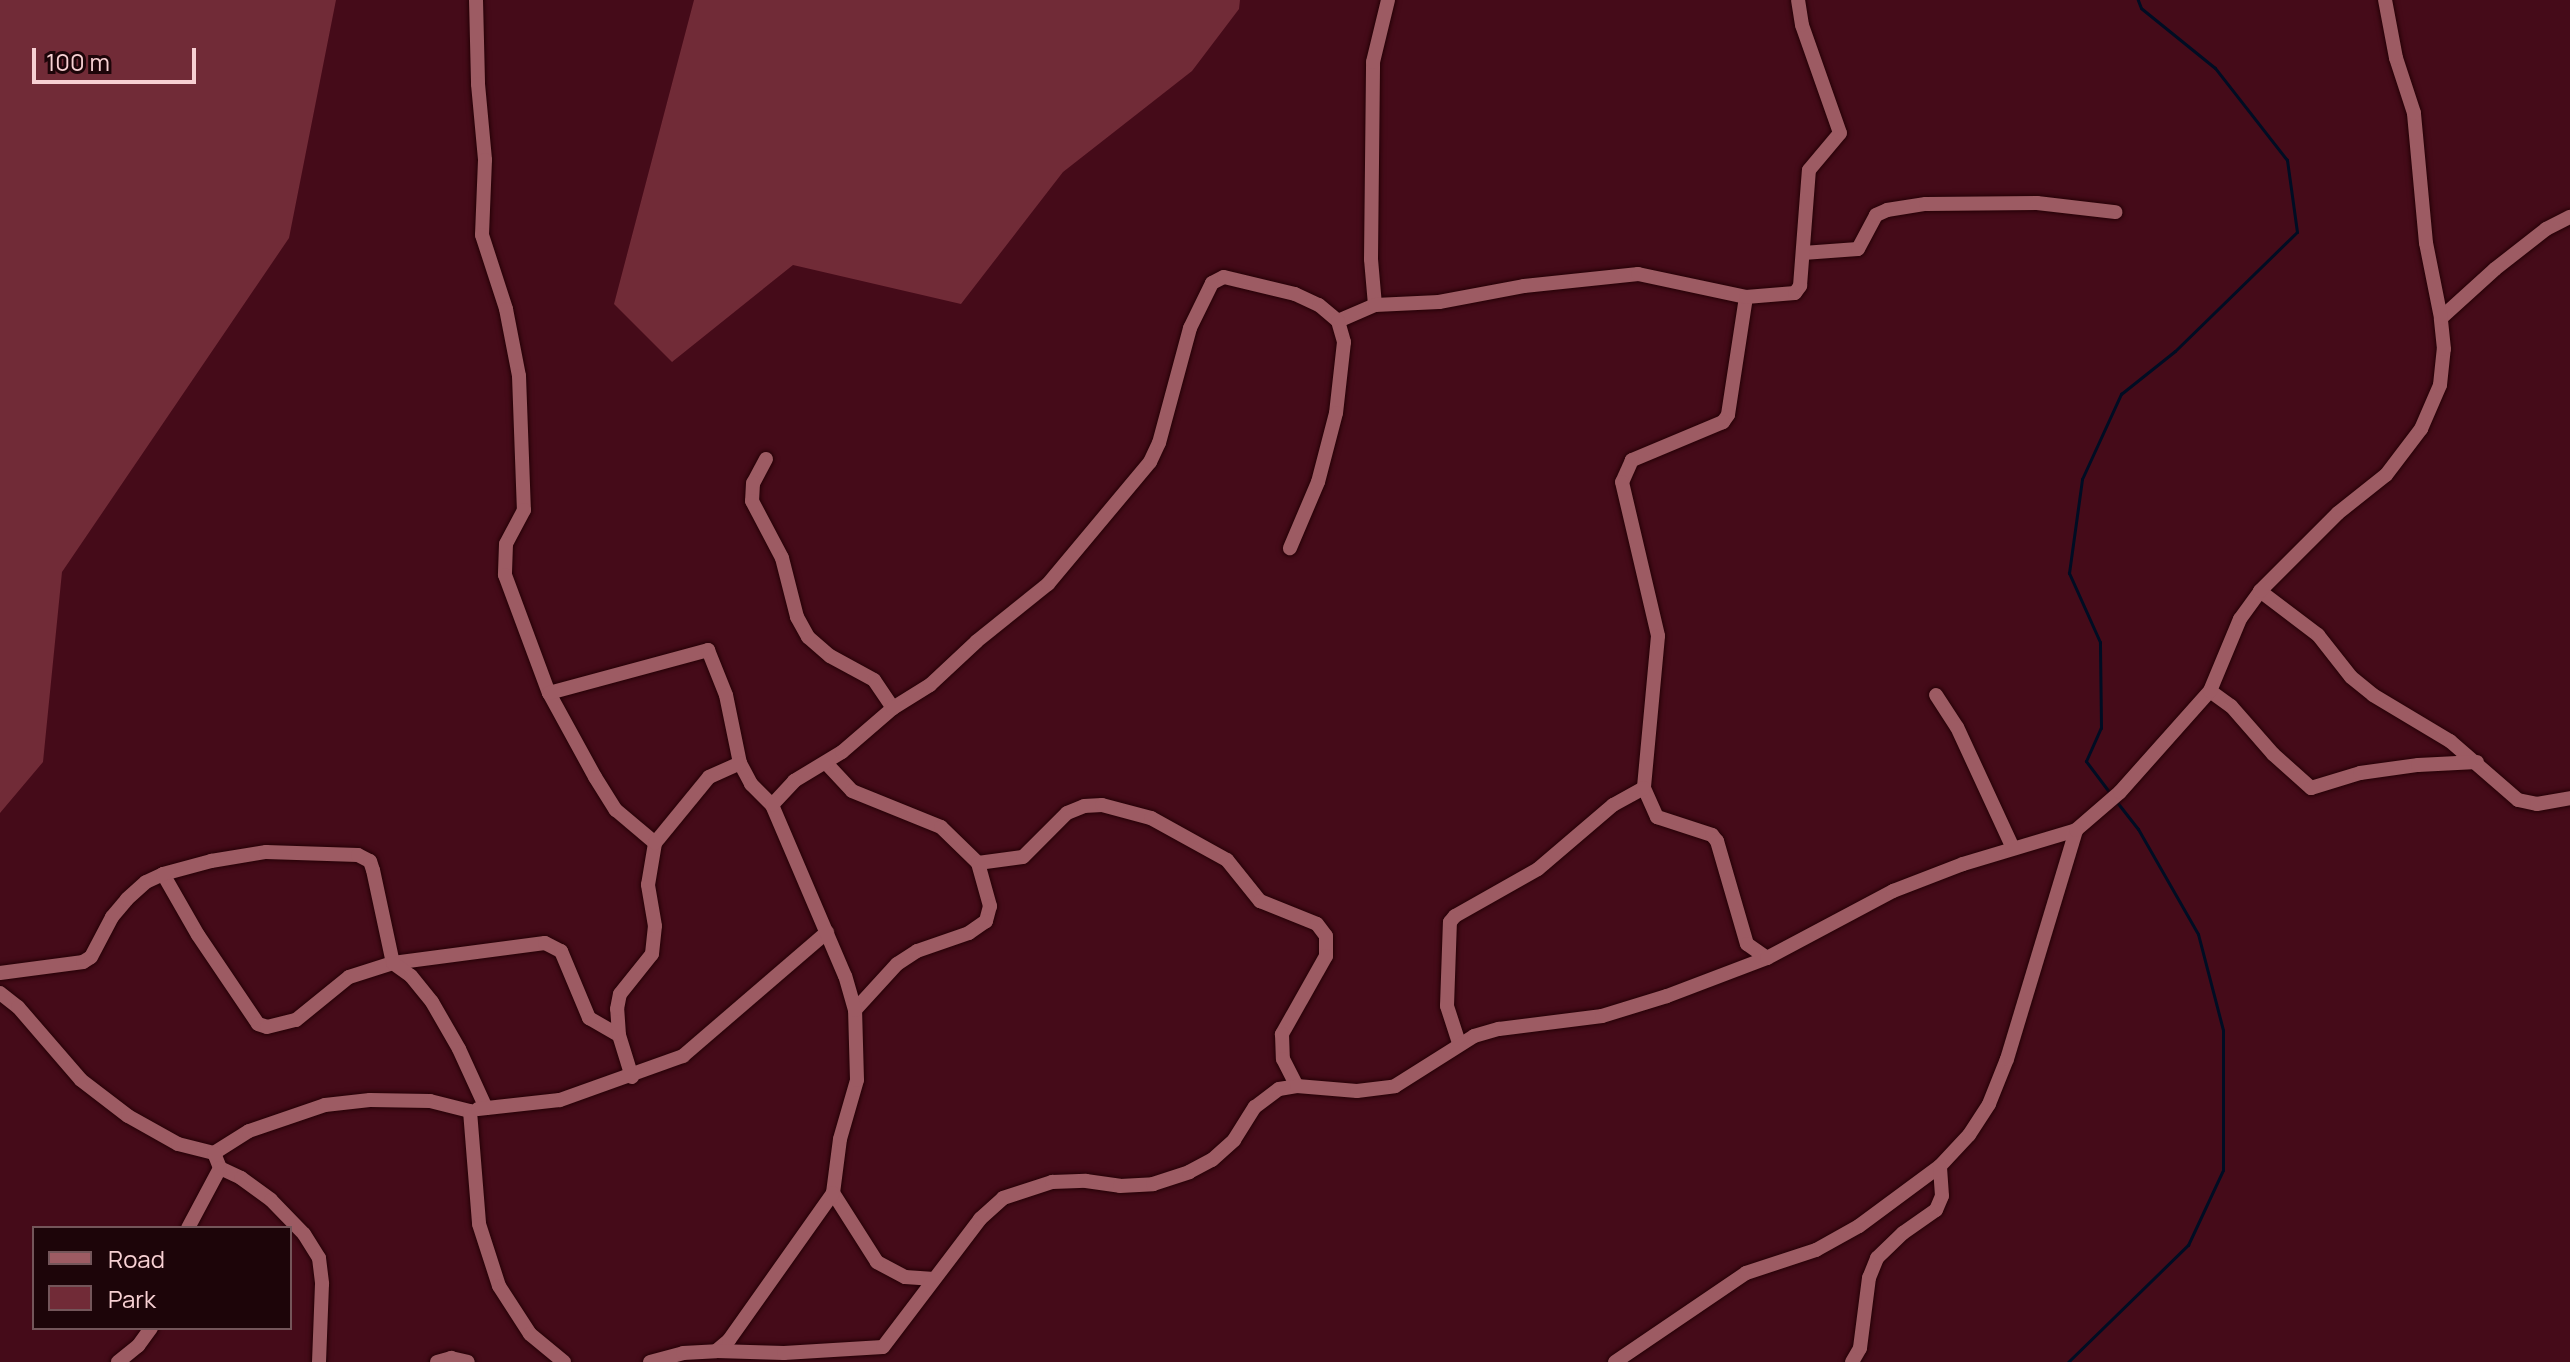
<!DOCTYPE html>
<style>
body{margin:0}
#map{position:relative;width:2570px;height:1362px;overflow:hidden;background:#450b19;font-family:Manrope,sans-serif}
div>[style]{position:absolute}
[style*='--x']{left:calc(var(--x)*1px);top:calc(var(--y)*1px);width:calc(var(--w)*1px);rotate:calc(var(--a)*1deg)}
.green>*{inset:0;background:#712b37}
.stream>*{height:3px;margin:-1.5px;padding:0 1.5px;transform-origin:1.5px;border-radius:1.5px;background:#000d23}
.roads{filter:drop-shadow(0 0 2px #240006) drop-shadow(0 0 2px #240006)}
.minor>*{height:14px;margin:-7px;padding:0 7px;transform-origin:7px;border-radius:7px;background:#9d5b63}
span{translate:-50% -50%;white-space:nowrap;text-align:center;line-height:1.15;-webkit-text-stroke:8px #1d0509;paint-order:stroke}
.legend{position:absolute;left:32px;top:1226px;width:260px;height:104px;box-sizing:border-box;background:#1d0509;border:2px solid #74565a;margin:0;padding:10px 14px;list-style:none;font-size:24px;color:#f7d0d3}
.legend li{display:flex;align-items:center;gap:16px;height:40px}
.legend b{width:40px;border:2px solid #74565a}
.scale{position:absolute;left:32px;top:48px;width:164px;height:36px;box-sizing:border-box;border:4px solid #f7d0d3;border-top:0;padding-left:10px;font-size:24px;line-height:28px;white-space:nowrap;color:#f7d0d3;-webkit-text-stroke:6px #1d0509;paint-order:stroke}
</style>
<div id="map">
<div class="green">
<div style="clip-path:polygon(0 0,336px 0,289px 238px,62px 572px,43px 762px,0 813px)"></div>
<div style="clip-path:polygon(694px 0,1240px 0,1239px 9px,1192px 71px,1063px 172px,961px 304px,793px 265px,672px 362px,614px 304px)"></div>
</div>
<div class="stream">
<div style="--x:2110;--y:793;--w:40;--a:-127"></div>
<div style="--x:2086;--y:761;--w:36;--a:-66"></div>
<div style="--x:2101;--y:728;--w:86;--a:-90.7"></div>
<div style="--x:2100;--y:642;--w:76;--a:-114.2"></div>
<div style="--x:2069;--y:573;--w:95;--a:-82.1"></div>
<div style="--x:2082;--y:479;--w:94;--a:-65.4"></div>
<div style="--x:2121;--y:394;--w:69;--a:-38.5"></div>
<div style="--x:2175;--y:351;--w:170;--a:-44.3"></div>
<div style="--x:2297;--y:232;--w:73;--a:-97.9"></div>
<div style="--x:2287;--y:160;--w:117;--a:-128"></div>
<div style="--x:2215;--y:68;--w:95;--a:-141"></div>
<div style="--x:2141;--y:8;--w:9;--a:-111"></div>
<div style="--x:2068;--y:1362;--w:168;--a:-44.3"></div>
<div style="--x:2188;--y:1245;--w:83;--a:-65"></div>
<div style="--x:2223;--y:1170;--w:140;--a:-90"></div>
<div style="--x:2223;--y:1030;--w:99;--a:-104.6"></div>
<div style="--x:2198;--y:934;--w:121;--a:-119.7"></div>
<div style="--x:2138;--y:829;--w:34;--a:-128"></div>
</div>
<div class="roads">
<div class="minor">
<div style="--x:476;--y:0;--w:84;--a:88.6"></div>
<div style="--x:478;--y:84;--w:76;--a:84.7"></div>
<div style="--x:485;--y:160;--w:75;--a:92.3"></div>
<div style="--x:482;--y:235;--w:78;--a:72"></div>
<div style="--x:506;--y:309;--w:68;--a:79"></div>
<div style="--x:519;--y:376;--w:134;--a:87.9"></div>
<div style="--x:524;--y:510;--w:38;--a:118"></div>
<div style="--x:506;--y:544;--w:31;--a:92"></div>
<div style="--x:505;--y:575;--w:126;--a:69.6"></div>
<div style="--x:549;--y:693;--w:96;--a:61.3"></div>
<div style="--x:595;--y:777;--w:39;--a:58"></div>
<div style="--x:616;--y:810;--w:51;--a:40.2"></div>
<div style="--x:1803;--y:253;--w:55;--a:-4.2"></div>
<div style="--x:1858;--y:249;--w:38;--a:-62"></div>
<div style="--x:1876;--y:215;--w:12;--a:-24"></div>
<div style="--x:1887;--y:210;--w:39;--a:-9"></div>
<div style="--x:1926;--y:204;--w:111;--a:-0.5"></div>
<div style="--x:2037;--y:203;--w:79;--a:6.6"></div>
<div style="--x:1746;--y:297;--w:119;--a:98.7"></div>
<div style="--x:1728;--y:415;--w:9;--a:126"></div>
<div style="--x:1723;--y:422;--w:99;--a:157.3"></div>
<div style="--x:1632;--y:460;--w:24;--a:114"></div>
<div style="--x:1622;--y:482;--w:158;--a:76.8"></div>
<div style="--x:1658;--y:636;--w:153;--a:95.3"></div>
<div style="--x:1644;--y:788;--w:32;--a:66"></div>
<div style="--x:1657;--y:817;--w:58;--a:18.1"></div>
<div style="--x:1712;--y:835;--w:8;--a:50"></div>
<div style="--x:1717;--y:841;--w:107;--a:73.8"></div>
<div style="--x:1747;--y:944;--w:24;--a:35"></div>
<div style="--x:1375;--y:305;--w:46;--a:-95"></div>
<div style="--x:1371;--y:259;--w:197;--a:-89.4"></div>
<div style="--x:1373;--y:62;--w:64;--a:-76.4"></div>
<div style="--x:2441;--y:318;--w:73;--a:-42.2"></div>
<div style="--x:2495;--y:269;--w:65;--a:-38.1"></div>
<div style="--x:2546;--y:229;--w:27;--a:-27"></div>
<div style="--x:1338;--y:321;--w:40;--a:-23.4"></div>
<div style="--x:1375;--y:305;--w:64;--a:-2.7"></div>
<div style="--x:1439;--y:302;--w:86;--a:-10.7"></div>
<div style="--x:1524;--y:286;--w:115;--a:-6"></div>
<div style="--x:1638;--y:274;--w:110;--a:12"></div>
<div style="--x:1746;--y:297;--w:49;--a:-4.7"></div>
<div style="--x:1795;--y:293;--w:9;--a:-54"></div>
<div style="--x:1800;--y:286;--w:116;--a:-85.6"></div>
<div style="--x:1809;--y:170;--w:48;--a:-50"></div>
<div style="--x:1840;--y:133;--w:114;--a:-109.4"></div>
<div style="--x:1802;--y:25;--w:25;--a:-99"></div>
<div style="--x:766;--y:459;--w:27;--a:118"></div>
<div style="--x:753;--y:483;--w:18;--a:93"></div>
<div style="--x:752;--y:501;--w:64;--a:62.2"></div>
<div style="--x:782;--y:558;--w:61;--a:75.7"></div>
<div style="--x:797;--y:617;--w:23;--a:61"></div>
<div style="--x:808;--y:637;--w:29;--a:41"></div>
<div style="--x:830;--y:656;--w:50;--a:28.6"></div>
<div style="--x:874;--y:680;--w:34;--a:56"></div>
<div style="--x:2260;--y:591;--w:73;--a:37.2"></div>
<div style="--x:2318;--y:635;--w:53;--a:51.8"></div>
<div style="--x:2351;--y:677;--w:28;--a:39"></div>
<div style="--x:2373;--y:695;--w:90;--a:30.9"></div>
<div style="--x:2450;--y:741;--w:90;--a:40.9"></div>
<div style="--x:2518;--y:800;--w:19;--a:12"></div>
<div style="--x:2537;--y:804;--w:34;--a:-10"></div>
<div style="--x:2210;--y:691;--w:26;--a:36"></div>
<div style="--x:2231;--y:706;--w:64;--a:48.8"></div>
<div style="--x:2273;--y:754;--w:51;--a:41.8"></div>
<div style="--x:2311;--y:788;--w:51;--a:-17"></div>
<div style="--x:2360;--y:773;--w:59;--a:-7.9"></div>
<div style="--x:2418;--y:765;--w:59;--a:-2.9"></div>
<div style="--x:549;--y:693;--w:165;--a:-15.1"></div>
<div style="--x:708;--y:650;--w:48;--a:68.2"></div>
<div style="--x:726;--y:695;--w:69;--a:78.4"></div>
<div style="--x:740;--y:763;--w:24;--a:62"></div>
<div style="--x:751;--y:784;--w:30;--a:45"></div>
<div style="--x:1936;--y:695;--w:38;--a:57"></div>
<div style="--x:1957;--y:727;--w:133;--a:65.2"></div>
<div style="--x:826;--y:763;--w:38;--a:47"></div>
<div style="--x:852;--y:791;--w:96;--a:22"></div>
<div style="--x:941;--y:827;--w:52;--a:44.2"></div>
<div style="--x:978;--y:863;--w:45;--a:74.4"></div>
<div style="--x:990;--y:906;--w:16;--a:105"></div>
<div style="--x:986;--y:921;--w:21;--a:145"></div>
<div style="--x:969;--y:933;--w:55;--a:160.9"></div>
<div style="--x:917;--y:951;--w:24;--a:147"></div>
<div style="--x:897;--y:964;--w:62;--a:132.4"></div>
<div style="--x:978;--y:863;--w:45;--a:-7.6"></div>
<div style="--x:1023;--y:857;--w:62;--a:-45"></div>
<div style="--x:1067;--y:813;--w:18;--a:-22"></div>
<div style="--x:1084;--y:806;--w:18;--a:-3"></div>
<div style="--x:1102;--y:805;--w:51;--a:14.9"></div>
<div style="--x:1151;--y:818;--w:87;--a:28.9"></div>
<div style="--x:1227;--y:860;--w:53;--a:51.2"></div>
<div style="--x:1260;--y:901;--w:61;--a:22"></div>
<div style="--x:1317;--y:924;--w:15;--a:53"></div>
<div style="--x:1326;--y:936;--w:20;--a:90"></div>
<div style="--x:1326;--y:956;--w:90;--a:119.4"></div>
<div style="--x:1282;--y:1034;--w:25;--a:88"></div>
<div style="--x:1283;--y:1059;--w:30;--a:63"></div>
<div style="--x:163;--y:874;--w:70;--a:60.2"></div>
<div style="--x:198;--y:935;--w:107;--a:56"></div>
<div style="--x:258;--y:1024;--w:9;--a:18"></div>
<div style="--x:267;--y:1027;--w:30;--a:-14"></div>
<div style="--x:296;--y:1020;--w:68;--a:-39.1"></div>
<div style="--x:349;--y:977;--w:46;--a:-17.7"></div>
<div style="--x:393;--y:963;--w:153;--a:-7.5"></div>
<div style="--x:545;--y:943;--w:18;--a:27"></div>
<div style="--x:561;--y:951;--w:73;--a:67.3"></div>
<div style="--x:589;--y:1018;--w:34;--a:30"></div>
<div style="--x:0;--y:973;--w:84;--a:-7.5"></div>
<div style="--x:83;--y:962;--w:9;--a:-32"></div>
<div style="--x:91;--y:957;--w:45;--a:-62.3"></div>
<div style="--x:112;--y:917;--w:23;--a:-50"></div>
<div style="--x:127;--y:899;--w:25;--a:-42"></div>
<div style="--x:146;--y:882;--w:19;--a:-25"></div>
<div style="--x:163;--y:874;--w:50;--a:-15.2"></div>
<div style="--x:211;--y:861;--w:56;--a:-9.3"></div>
<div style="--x:266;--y:852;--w:92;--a:1.9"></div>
<div style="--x:358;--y:855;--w:13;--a:27"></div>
<div style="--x:370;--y:861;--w:9;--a:72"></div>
<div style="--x:373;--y:870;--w:95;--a:77.9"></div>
<div style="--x:393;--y:963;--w:22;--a:36"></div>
<div style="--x:411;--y:976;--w:33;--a:51"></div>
<div style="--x:432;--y:1002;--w:54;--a:60.1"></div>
<div style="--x:459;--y:1049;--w:65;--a:65.4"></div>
<div style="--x:0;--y:993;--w:23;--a:38"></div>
<div style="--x:18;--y:1007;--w:96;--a:49.2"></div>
<div style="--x:81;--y:1080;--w:59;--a:37.5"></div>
<div style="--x:128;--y:1116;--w:57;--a:29.2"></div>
<div style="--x:178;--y:1144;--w:37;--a:14"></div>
<div style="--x:214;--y:1153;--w:41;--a:-32.2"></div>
<div style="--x:249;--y:1131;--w:80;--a:-18.9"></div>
<div style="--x:325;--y:1105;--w:45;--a:-6.3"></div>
<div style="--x:370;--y:1100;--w:60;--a:1"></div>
<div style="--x:430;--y:1101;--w:41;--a:14"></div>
<div style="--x:470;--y:1111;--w:113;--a:85.4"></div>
<div style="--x:479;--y:1224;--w:65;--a:72.1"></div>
<div style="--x:499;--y:1286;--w:57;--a:57.1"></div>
<div style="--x:530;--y:1334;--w:44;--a:39.5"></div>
<div style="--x:1459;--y:1043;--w:39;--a:-108"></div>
<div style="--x:1447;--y:1006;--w:84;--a:-88"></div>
<div style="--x:1450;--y:922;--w:8;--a:-50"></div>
<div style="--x:1455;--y:916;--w:95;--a:-29.5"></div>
<div style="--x:1538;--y:869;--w:99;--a:-40.5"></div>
<div style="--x:1613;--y:805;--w:35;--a:-29"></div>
<div style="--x:632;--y:1077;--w:44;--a:-107.2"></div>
<div style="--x:619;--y:1035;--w:26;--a:-94"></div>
<div style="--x:617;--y:1009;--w:15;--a:-79"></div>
<div style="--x:620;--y:994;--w:51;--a:-51.3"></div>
<div style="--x:652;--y:954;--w:28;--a:-84"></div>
<div style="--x:655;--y:926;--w:42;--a:-99.7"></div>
<div style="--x:648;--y:885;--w:43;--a:-80.5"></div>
<div style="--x:655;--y:843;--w:85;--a:-50.7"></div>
<div style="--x:709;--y:777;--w:34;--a:-24"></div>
<div style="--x:478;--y:1109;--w:82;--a:-6.3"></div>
<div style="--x:560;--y:1100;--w:131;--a:-19.7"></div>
<div style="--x:683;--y:1056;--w:190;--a:-40.7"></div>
<div style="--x:214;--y:1153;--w:16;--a:68"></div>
<div style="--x:220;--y:1168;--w:23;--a:25"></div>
<div style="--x:241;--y:1178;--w:37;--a:36"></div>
<div style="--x:271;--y:1200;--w:47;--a:45.9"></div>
<div style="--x:304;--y:1234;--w:28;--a:58"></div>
<div style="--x:319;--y:1258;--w:26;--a:83"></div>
<div style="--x:322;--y:1284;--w:78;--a:92.2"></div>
<div style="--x:188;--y:1228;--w:68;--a:-61.9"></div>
<div style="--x:934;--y:1279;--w:29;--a:-176"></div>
<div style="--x:905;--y:1277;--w:32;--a:-152"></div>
<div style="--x:877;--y:1262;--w:82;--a:-122.5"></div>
<div style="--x:833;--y:1193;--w:54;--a:-82.6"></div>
<div style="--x:840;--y:1139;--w:61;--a:-73.9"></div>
<div style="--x:857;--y:1080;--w:70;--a:-91.6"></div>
<div style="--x:855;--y:1010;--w:35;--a:-106"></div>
<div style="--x:845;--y:976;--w:186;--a:-113.1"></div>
<div style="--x:772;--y:805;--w:33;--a:-47"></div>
<div style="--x:794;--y:781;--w:56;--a:-31.1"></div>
<div style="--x:842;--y:752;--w:67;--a:-40.8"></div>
<div style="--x:893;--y:708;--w:44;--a:-31.9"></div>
<div style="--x:930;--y:685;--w:64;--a:-43.1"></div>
<div style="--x:977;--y:641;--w:91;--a:-38.8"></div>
<div style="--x:1048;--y:584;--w:159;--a:-50.1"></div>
<div style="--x:1150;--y:462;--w:21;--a:-65"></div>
<div style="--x:1159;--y:443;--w:119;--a:-74.9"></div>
<div style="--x:1190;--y:328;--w:50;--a:-63.9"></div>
<div style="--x:1212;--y:283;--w:13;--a:-27"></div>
<div style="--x:1224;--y:277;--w:73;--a:13.5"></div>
<div style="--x:1295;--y:294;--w:26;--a:25"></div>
<div style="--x:1319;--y:305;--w:25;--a:40"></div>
<div style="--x:1338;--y:321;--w:22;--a:74"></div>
<div style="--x:1344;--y:342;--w:71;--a:96.4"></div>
<div style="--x:1336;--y:413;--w:71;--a:104.6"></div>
<div style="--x:1318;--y:482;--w:72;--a:113"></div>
<div style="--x:716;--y:1351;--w:17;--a:-40"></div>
<div style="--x:729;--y:1340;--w:180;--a:-54.7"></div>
<div style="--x:118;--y:1362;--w:26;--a:-39"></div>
<div style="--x:138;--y:1346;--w:22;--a:-54"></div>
<div style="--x:437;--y:1362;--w:15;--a:-16"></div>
<div style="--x:451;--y:1358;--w:17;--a:13"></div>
<div style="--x:650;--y:1362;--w:34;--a:-15"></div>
<div style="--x:683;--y:1353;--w:33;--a:-3"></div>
<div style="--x:716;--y:1351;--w:68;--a:1.7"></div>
<div style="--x:784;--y:1353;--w:99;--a:-3.5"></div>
<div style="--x:883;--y:1347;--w:161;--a:-52.8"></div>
<div style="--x:980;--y:1219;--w:31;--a:-42"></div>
<div style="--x:1003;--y:1198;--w:52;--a:-18.1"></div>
<div style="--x:1052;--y:1182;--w:34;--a:-2"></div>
<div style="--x:1086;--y:1181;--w:34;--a:8"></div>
<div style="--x:1120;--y:1186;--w:33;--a:-3"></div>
<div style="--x:1153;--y:1184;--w:38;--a:-18"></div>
<div style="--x:1189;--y:1172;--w:26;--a:-28"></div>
<div style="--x:1212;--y:1160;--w:30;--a:-42"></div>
<div style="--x:1234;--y:1140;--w:39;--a:-58"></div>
<div style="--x:1255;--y:1107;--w:30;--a:-37"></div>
<div style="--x:1279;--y:1089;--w:18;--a:-9"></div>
<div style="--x:1297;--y:1086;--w:60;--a:4.8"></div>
<div style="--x:1357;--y:1091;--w:38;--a:-7"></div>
<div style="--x:1395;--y:1086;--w:93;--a:-32.3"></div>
<div style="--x:1474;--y:1036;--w:26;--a:-16"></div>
<div style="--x:1499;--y:1029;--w:104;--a:-7.2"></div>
<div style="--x:1602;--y:1016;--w:68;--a:-17.1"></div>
<div style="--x:1667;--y:996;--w:107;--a:-20.8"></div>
<div style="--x:1767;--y:958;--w:143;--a:-28"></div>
<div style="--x:1893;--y:891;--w:75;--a:-21.1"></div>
<div style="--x:1963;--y:864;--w:118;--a:-16.7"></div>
<div style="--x:1615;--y:1362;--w:158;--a:-34.2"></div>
<div style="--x:1746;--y:1273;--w:74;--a:-18.2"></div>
<div style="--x:1816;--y:1250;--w:49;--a:-29.2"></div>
<div style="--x:1859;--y:1226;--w:101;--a:-36.5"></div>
<div style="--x:1940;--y:1166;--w:42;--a:-46.9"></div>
<div style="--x:1969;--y:1135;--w:37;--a:-57"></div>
<div style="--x:1989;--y:1104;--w:48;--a:-68.2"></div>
<div style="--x:2007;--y:1059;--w:239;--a:-73.2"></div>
<div style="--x:2076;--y:830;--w:58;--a:-40.8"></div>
<div style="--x:2120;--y:792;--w:135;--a:-48.3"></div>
<div style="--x:2210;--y:691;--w:78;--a:-67.4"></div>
<div style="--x:2240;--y:619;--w:34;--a:-54"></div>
<div style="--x:2260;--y:591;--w:110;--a:-45"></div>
<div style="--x:2338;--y:513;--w:61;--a:-38.4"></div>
<div style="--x:2386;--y:475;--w:58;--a:-52.7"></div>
<div style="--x:2421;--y:429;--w:48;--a:-66.6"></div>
<div style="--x:2440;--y:385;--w:36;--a:-84"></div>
<div style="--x:2444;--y:349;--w:31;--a:-96"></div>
<div style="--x:2441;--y:318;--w:76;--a:-101.3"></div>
<div style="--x:2426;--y:243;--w:131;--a:-95.3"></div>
<div style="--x:2414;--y:113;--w:58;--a:-108.1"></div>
<div style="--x:2396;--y:58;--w:59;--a:-100.7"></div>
<div style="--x:1852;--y:1362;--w:16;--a:-60"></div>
<div style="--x:1860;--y:1348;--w:71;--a:-82.7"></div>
<div style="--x:1869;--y:1278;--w:22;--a:-68"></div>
<div style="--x:1877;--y:1258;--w:36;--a:-44"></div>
<div style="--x:1903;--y:1233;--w:40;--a:-34.9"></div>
<div style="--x:1936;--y:1210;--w:15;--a:-67"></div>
<div style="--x:1942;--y:1196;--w:30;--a:-94"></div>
</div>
</div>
<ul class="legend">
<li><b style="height:10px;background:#9d5b63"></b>Road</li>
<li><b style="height:22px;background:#712b37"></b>Park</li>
</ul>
<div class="scale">100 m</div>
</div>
